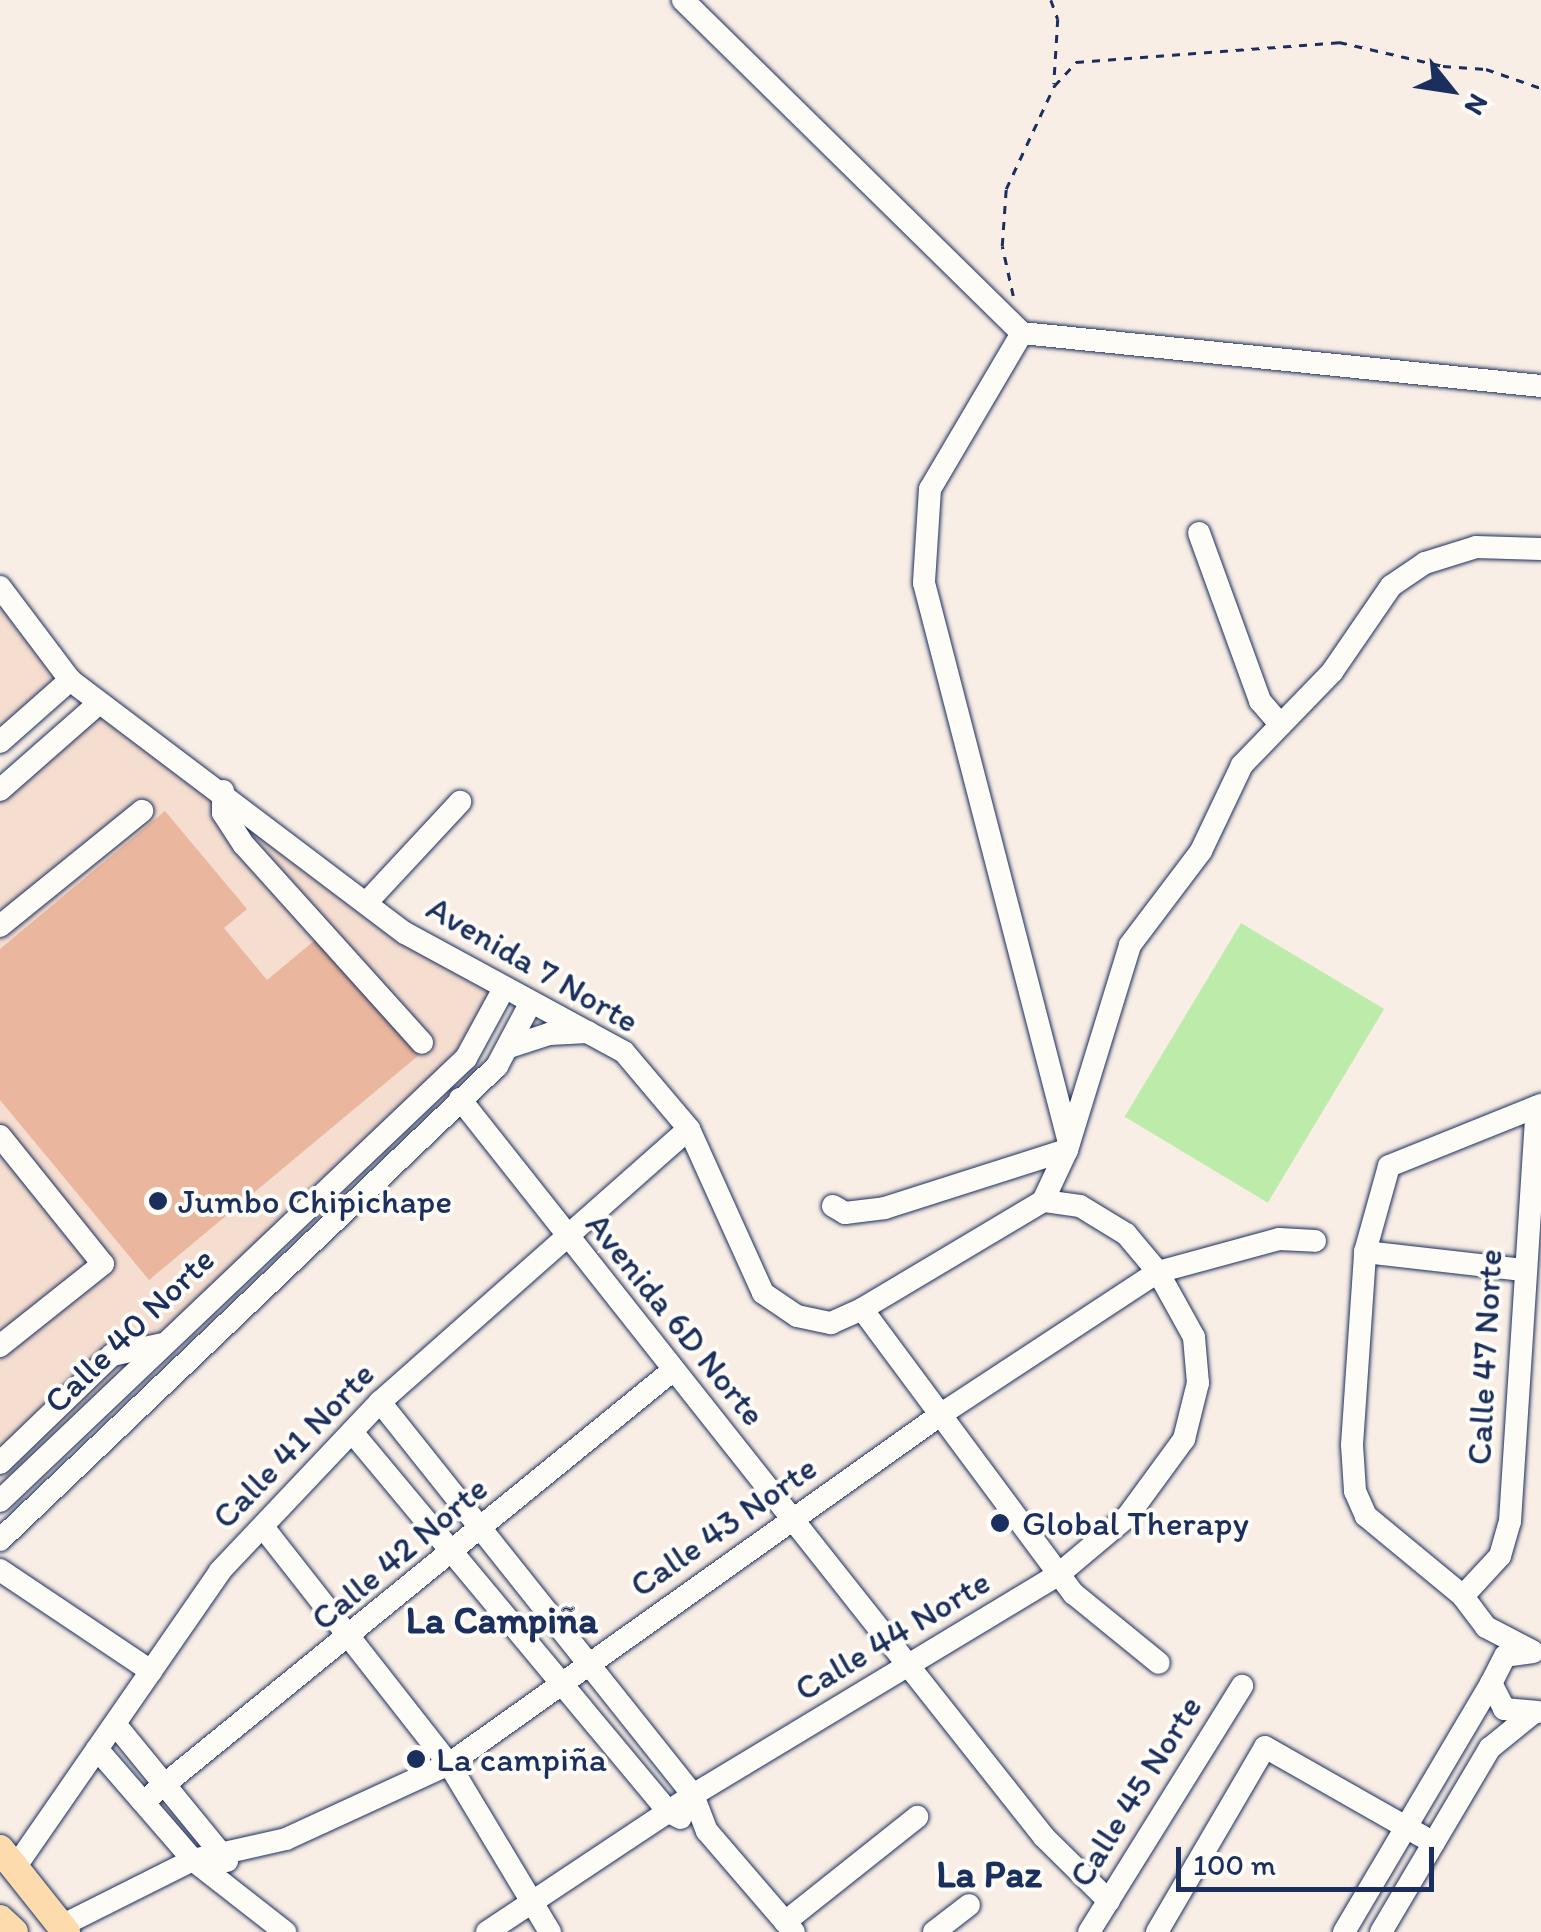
<!DOCTYPE html>
<meta charset="utf-8">
<style>
body{margin:0}
#map{position:relative;width:1541px;height:1932px;overflow:hidden;background:#f9eee5;font-family:Itim,sans-serif}
div>[style]{position:absolute}
[style*='--x']{left:calc(var(--x)*1px);top:calc(var(--y)*1px);width:calc(var(--w)*1px);rotate:calc(var(--a)*1deg)}
.built>*{inset:0;background:#f5ddd0}
.green>*{inset:0;background:#bdecaa;transform-origin:0 0}
.building>*{inset:0;background:#ebb69e}
.path>*{height:2.5px;margin-top:-1.25px;transform-origin:0;background:repeating-linear-gradient(90deg,#1b2f5e 0 8px,transparent 0 16px)}
.roads{filter:drop-shadow(0 0 2px #1b2f5e) drop-shadow(0 0 2px #1b2f5e)}
.minor>*{height:22px;margin:-11px;padding:0 11px;transform-origin:11px;border-radius:11px;background:#fdfcf7}
.major>*{height:28px;margin:-14px;padding:0 14px;transform-origin:14px;border-radius:14px;background:#fedbac}
.dots>*{width:28px;height:28px;translate:-50% -50%;box-sizing:border-box;border:5px solid #fdfcf7;border-radius:50%}
span{translate:-50% -50%;white-space:nowrap;text-align:center;line-height:1.15;-webkit-text-stroke:8px #fdfcf7;paint-order:stroke}
.street-label{font-size:35px;color:#1b2f5e}
.poi-label{font-size:35px;color:#1b2f5e}
.left{translate:0 -50%;text-align:left}
.neighbourhood-label{font-size:38px;color:#1b2f5e;font-weight:700}
.north{position:absolute;left:1401px;top:40px;width:100px;height:100px;-webkit-text-stroke:8px #fdfcf7;paint-order:stroke;rotate:120deg;font-size:28px;font-weight:700;line-height:40px;text-align:center;color:#1b2f5e}
.north::after{content:'';display:block;margin:auto;width:35px;height:45px;background:#1b2f5e;clip-path:polygon(50% 0,100% 100%,50% 72%,0 100%)}
.scale{position:absolute;left:1176px;top:1847px;width:258px;height:45px;box-sizing:border-box;border:5px solid #1b2f5e;border-top:0;padding-left:12px;font-size:30px;line-height:35px;white-space:nowrap;color:#1b2f5e;-webkit-text-stroke:8px #fdfcf7;paint-order:stroke}
</style>
<div id="map">
<div class="built">
<div style="clip-path:polygon(0 587px,70px 680px,0 742px)"></div>
<div style="clip-path:polygon(98px 704px,503px 990px,484px 1034px,0 1501px,0 790px)"></div>
</div>
<div class="green">
<div style="left:1241px;top:923px;width:167px;height:226px;rotate:31deg"></div>
</div>
<div class="building">
<div style="clip-path:polygon(165px 811px,247px 909px,224px 928px,267px 980px,320px 936px,419px 1055px,149px 1280px,0 1100px,0 949px)"></div>
</div>
<div class="path">
<div style="--x:1051;--y:0;--w:20;--a:70"></div>
<div style="--x:1058;--y:19;--w:65;--a:93.5"></div>
<div style="--x:1013;--y:296;--w:51;--a:-102.4"></div>
<div style="--x:1002;--y:246;--w:57;--a:-86"></div>
<div style="--x:1006;--y:189;--w:114;--a:-65"></div>
<div style="--x:1054;--y:86;--w:33;--a:-47"></div>
<div style="--x:1076;--y:62;--w:264;--a:-4.3"></div>
<div style="--x:1339;--y:42;--w:107;--a:13"></div>
<div style="--x:1443;--y:66;--w:43;--a:4"></div>
<div style="--x:1486;--y:69;--w:58;--a:19.1"></div>
</div>
<div class="roads">
<div class="minor">
<div style="--x:683;--y:0;--w:475;--a:44.5"></div>
<div style="--x:1022;--y:333;--w:522;--a:5.83"></div>
<div style="--x:1022;--y:333;--w:181;--a:120.5"></div>
<div style="--x:930;--y:489;--w:94;--a:93.7"></div>
<div style="--x:924;--y:583;--w:578;--a:75.48"></div>
<div style="--x:1199;--y:533;--w:179;--a:70"></div>
<div style="--x:1260;--y:701;--w:30;--a:49"></div>
<div style="--x:0;--y:587;--w:116;--a:53"></div>
<div style="--x:70;--y:680;--w:420;--a:37.1"></div>
<div style="--x:405;--y:933;--w:249;--a:28.5"></div>
<div style="--x:624;--y:1052;--w:101;--a:49.8"></div>
<div style="--x:689;--y:1129;--w:180;--a:65.7"></div>
<div style="--x:763;--y:1293;--w:41;--a:34.1"></div>
<div style="--x:797;--y:1316;--w:35;--a:12"></div>
<div style="--x:831;--y:1323;--w:34;--a:-24"></div>
<div style="--x:862;--y:1309;--w:211;--a:-30.8"></div>
<div style="--x:0;--y:742;--w:94;--a:-41.5"></div>
<div style="--x:0;--y:790;--w:130;--a:-41.3"></div>
<div style="--x:223;--y:791;--w:22;--a:90"></div>
<div style="--x:223;--y:813;--w:38;--a:57"></div>
<div style="--x:244;--y:845;--w:266;--a:48"></div>
<div style="--x:367;--y:902;--w:137;--a:-47.1"></div>
<div style="--x:0;--y:926;--w:183;--a:-39"></div>
<div style="--x:509;--y:1047;--w:42;--a:-18"></div>
<div style="--x:549;--y:1034;--w:39;--a:-3"></div>
<div style="--x:460;--y:1099;--w:941;--a:51.64"></div>
<div style="--x:1044;--y:1837;--w:91;--a:44.6"></div>
<div style="--x:0;--y:1136;--w:164;--a:51.2"></div>
<div style="--x:103;--y:1264;--w:132;--a:141.5"></div>
<div style="--x:1043;--y:1201;--w:56;--a:-64.8"></div>
<div style="--x:1067;--y:1150;--w:214;--a:-72.9"></div>
<div style="--x:1130;--y:945;--w:118;--a:-52.9"></div>
<div style="--x:1201;--y:851;--w:95;--a:-64.5"></div>
<div style="--x:1242;--y:765;--w:129;--a:-45.9"></div>
<div style="--x:1332;--y:672;--w:104;--a:-55.5"></div>
<div style="--x:1391;--y:586;--w:41;--a:-34.1"></div>
<div style="--x:1425;--y:563;--w:53;--a:-17.4"></div>
<div style="--x:1476;--y:547;--w:65;--a:1.8"></div>
<div style="--x:833;--y:1206;--w:14;--a:30"></div>
<div style="--x:845;--y:1213;--w:40;--a:-7.1"></div>
<div style="--x:885;--y:1208;--w:191;--a:-17.7"></div>
<div style="--x:1365;--y:1252;--w:159;--a:6.5"></div>
<div style="--x:862;--y:1309;--w:355;--a:53.4"></div>
<div style="--x:1074;--y:1594;--w:109;--a:39.1"></div>
<div style="--x:380;--y:1402;--w:502;--a:51.46"></div>
<div style="--x:693;--y:1795;--w:39;--a:69"></div>
<div style="--x:707;--y:1831;--w:133;--a:49.3"></div>
<div style="--x:352;--y:1432;--w:495;--a:50.2"></div>
<div style="--x:669;--y:1812;--w:13;--a:27"></div>
<div style="--x:0;--y:1463;--w:156;--a:-44"></div>
<div style="--x:112;--y:1355;--w:52;--a:-12.2"></div>
<div style="--x:0;--y:1501;--w:643;--a:-43.55"></div>
<div style="--x:466;--y:1058;--w:77;--a:-61.4"></div>
<div style="--x:263;--y:1527;--w:301;--a:51.9"></div>
<div style="--x:449;--y:1764;--w:196;--a:59"></div>
<div style="--x:0;--y:1540;--w:687;--a:-43.64"></div>
<div style="--x:497;--y:1066;--w:72;--a:-62"></div>
<div style="--x:0;--y:1570;--w:182;--a:33.8"></div>
<div style="--x:1463;--y:1596;--w:54;--a:-47.2"></div>
<div style="--x:1500;--y:1556;--w:36;--a:-74"></div>
<div style="--x:1510;--y:1521;--w:415;--a:-86.3"></div>
<div style="--x:1532;--y:1651;--w:52;--a:-152.4"></div>
<div style="--x:1486;--y:1627;--w:39;--a:-127"></div>
<div style="--x:1463;--y:1596;--w:126;--a:-140.5"></div>
<div style="--x:1366;--y:1516;--w:27;--a:-114"></div>
<div style="--x:1355;--y:1491;--w:46;--a:-93.7"></div>
<div style="--x:1352;--y:1445;--w:193;--a:-86.1"></div>
<div style="--x:1365;--y:1252;--w:89;--a:-74.4"></div>
<div style="--x:1389;--y:1166;--w:164;--a:-21.9"></div>
<div style="--x:1533;--y:1652;--w:28;--a:172"></div>
<div style="--x:1505;--y:1656;--w:30;--a:117"></div>
<div style="--x:1491;--y:1683;--w:29;--a:63"></div>
<div style="--x:1504;--y:1709;--w:34;--a:5"></div>
<div style="--x:115;--y:1724;--w:177;--a:50.7"></div>
<div style="--x:97;--y:1749;--w:147;--a:49.1"></div>
<div style="--x:193;--y:1860;--w:117;--a:38"></div>
<div style="--x:143;--y:1802;--w:682;--a:-39.17"></div>
<div style="--x:14;--y:1869;--w:362;--a:-55.3"></div>
<div style="--x:220;--y:1571;--w:233;--a:-46.6"></div>
<div style="--x:380;--y:1402;--w:412;--a:-41.5"></div>
<div style="--x:785;--y:1922;--w:169;--a:-38.5"></div>
<div style="--x:61;--y:1926;--w:148;--a:-26.6"></div>
<div style="--x:193;--y:1860;--w:95;--a:-12.7"></div>
<div style="--x:286;--y:1839;--w:179;--a:-24.7"></div>
<div style="--x:449;--y:1764;--w:602;--a:-35.4"></div>
<div style="--x:940;--y:1415;--w:261;--a:-33.3"></div>
<div style="--x:1158;--y:1272;--w:125;--a:-15.3"></div>
<div style="--x:1279;--y:1239;--w:36;--a:3"></div>
<div style="--x:487;--y:1932;--w:247;--a:-33.6"></div>
<div style="--x:693;--y:1795;--w:428;--a:-31.1"></div>
<div style="--x:1059;--y:1574;--w:89;--a:-40"></div>
<div style="--x:1127;--y:1517;--w:97;--a:-53.8"></div>
<div style="--x:1184;--y:1439;--w:58;--a:-76"></div>
<div style="--x:1198;--y:1383;--w:46;--a:-95"></div>
<div style="--x:1194;--y:1337;--w:74;--a:-119"></div>
<div style="--x:1158;--y:1272;--w:50;--a:-130.1"></div>
<div style="--x:1126;--y:1234;--w:54;--a:-148.7"></div>
<div style="--x:1080;--y:1206;--w:37;--a:-172"></div>
<div style="--x:934;--y:1932;--w:44;--a:-37.6"></div>
<div style="--x:1089;--y:1932;--w:290;--a:-58.1"></div>
<div style="--x:1157;--y:1932;--w:214;--a:-59.7"></div>
<div style="--x:1265;--y:1747;--w:194;--a:29.6"></div>
<div style="--x:1344;--y:1932;--w:289;--a:-59.4"></div>
<div style="--x:1381;--y:1932;--w:214;--a:-59.4"></div>
<div style="--x:1490;--y:1748;--w:54;--a:-39"></div>
</div>
<div class="major">
<div style="--x:0;--y:1849;--w:106;--a:51.5"></div>
<div style="--x:0;--y:1919;--w:19;--a:43"></div>
</div>
</div>
<div class="dots">
<div style="left:158px;top:1201px;background:#1b2f5e"></div>
<div style="left:1000px;top:1523px;background:#1b2f5e"></div>
<div style="left:416px;top:1759px;background:#1b2f5e"></div>
</div>
<div class="street-label">
<span style="left:533px;top:964px;rotate:30deg">Avenida 7 Norte</span>
<span style="left:676px;top:1319px;rotate:51deg">Avenida 6D Norte</span>
<span style="left:129px;top:1330px;rotate:-44deg">Calle 40 Norte</span>
<span style="left:1484px;top:1357px;rotate:-87deg">Calle 47 Norte</span>
<span style="left:293px;top:1445px;rotate:-46deg">Calle 41 Norte</span>
<span style="left:723px;top:1526px;rotate:-35deg">Calle 43 Norte</span>
<span style="left:399px;top:1553px;rotate:-40deg">Calle 42 Norte</span>
<span style="left:892px;top:1635px;rotate:-31deg">Calle 44 Norte</span>
<span style="left:1135px;top:1791px;rotate:-58deg">Calle 45 Norte</span>
</div>
<div class="poi-label">
<span class="left" style="left:178px;top:1201px">Jumbo Chipichape</span>
<span class="left" style="left:1022px;top:1523px">Global Therapy</span>
<span class="left" style="left:436px;top:1759px">La campiña</span>
</div>
<div class="neighbourhood-label">
<span style="left:502px;top:1621px">La Campiña</span>
<span style="left:989px;top:1875px">La Paz</span>
</div>
<div class="north">N</div>
<div class="scale">100 m</div>
</div>
